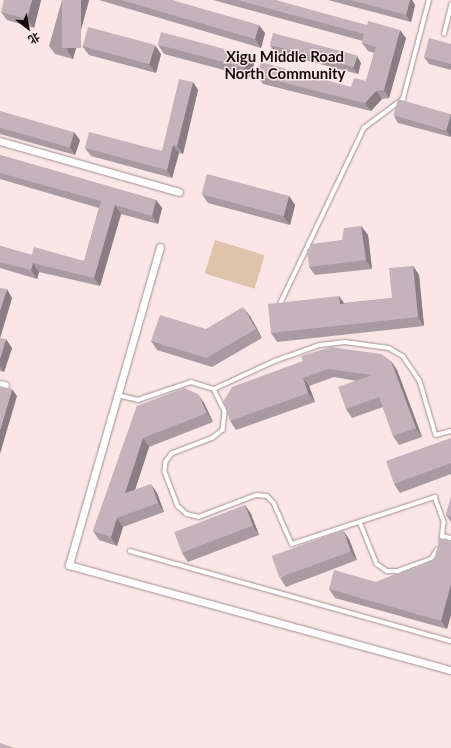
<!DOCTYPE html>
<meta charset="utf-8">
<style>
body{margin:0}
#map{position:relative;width:451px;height:748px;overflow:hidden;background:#fae5e7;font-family:Lato,"Noto Sans SC",sans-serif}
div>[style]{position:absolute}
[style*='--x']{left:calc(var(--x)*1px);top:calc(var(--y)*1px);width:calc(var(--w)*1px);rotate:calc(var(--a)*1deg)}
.green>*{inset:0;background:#dfc3ab;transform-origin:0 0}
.roads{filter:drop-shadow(0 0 1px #a18e90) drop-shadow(0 0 1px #a18e90)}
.lane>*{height:3.5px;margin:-1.75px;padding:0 1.75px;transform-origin:1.75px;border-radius:1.75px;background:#fff}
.street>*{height:7px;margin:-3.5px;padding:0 3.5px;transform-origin:3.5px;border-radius:3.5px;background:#fff}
.wall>*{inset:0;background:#a99aa2}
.shaded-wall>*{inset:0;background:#8a7d84}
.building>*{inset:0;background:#c5b3bc;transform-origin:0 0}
span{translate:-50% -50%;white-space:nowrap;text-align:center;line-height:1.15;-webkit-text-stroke:3px #fae5e7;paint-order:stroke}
.neighbourhood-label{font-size:15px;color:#130c0d;font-weight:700}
.north{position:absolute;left:8px;top:8px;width:40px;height:40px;-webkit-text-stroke:3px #fae5e7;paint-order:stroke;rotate:149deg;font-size:11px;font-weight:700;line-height:16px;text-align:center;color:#130c0d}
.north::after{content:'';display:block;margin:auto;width:14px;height:18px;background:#130c0d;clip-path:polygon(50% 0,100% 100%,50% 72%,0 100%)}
</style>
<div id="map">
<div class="green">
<div style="left:215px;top:240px;width:52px;height:35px;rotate:17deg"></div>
</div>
<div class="roads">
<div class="lane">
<div style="--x:444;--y:34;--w:30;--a:-76"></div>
<div style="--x:280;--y:304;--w:195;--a:-64.5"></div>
<div style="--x:364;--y:128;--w:49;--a:-36.6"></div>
<div style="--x:403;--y:99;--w:102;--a:-75.3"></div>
<div style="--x:214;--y:389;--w:25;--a:64"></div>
<div style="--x:225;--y:412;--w:18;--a:96"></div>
<div style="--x:223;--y:430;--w:13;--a:141"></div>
<div style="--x:213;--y:438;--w:44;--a:158.7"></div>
<div style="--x:172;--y:454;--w:10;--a:127"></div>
<div style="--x:166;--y:462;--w:10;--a:96"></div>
<div style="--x:165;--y:472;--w:36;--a:69"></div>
<div style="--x:178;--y:506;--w:12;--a:42"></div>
<div style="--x:187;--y:514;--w:12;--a:14"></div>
<div style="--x:199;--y:517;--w:61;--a:-21.1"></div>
<div style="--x:256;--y:495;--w:11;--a:5"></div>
<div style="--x:267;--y:496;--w:10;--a:45"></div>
<div style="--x:274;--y:503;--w:45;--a:66.3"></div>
<div style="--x:292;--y:544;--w:151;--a:-18.2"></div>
<div style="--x:435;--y:497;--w:27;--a:70"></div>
<div style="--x:444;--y:522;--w:19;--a:96"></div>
<div style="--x:117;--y:395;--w:22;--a:13"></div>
<div style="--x:138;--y:400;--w:56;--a:-18.8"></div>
<div style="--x:191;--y:382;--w:24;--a:17"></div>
<div style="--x:214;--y:389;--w:67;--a:-24.7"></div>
<div style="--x:275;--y:361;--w:48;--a:-19.6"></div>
<div style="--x:320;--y:345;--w:25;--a:-7"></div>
<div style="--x:345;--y:342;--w:44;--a:7.8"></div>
<div style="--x:389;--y:348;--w:16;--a:30"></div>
<div style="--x:403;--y:356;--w:30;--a:56"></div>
<div style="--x:420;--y:381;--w:56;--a:73.5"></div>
<div style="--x:436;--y:435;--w:16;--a:-15"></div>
<div style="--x:360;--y:522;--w:45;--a:68"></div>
<div style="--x:377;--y:564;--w:12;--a:35"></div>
<div style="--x:387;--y:571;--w:11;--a:0"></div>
<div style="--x:398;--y:571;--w:35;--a:-20"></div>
<div style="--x:431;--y:559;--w:11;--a:-56"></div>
<div style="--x:444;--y:536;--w:7;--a:16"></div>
<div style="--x:130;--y:551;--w:333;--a:15.7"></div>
</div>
<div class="street">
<div style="--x:0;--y:141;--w:186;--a:15.9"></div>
<div style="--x:160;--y:247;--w:331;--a:106"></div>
<div style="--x:69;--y:565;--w:396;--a:15.4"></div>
<div style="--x:0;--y:384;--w:5;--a:11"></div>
</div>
</div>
<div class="wall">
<div style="clip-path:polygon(41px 0,34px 28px,7px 20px,1px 12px)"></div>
<div style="clip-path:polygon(62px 0,89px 0,73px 59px,55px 54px,49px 46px)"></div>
<div style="clip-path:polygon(99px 0,172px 0,265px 33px,261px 48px)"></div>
<div style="clip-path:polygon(213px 0,275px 0,406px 38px,389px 98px,382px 99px,371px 111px,263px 84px,257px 76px,351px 87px,366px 81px,374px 53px,368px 51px,362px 43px,363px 41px)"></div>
<div style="clip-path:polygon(328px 0,412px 0,415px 5px,411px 22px)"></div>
<div style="clip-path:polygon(451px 44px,451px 70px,429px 64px,424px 57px)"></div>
<div style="clip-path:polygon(158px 45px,248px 55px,254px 64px,250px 77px,164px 54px)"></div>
<div style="clip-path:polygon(270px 45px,361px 63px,358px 74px,274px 52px)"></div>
<div style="clip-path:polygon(82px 46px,161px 54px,156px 73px,89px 55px)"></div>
<div style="clip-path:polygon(193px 82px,198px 90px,183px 154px,179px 153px,172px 178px,91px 156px,85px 148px,162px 151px)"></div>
<div style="clip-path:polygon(0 111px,80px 140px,75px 155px,0 134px)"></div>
<div style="clip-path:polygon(451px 114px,451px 137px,398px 123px,394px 116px)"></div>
<div style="clip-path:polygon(0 155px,156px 200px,162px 208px,158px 224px,121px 214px,100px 286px,39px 272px,37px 279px,0 268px,0 246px,32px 255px,84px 261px,99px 208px,0 179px)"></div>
<div style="clip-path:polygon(202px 194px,289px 196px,295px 205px,290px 225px,208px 203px)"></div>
<div style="clip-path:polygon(361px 226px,368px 235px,372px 269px,315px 275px,309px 267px,311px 248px,342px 240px)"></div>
<div style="clip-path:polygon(413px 266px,419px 275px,424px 326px,277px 342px,271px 333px,339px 296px,344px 303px,392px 298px)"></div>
<div style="clip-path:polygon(0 288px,12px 298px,0 338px,12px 348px,4px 372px,0 371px)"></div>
<div style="clip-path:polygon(250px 316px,262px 338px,212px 367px,157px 350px,151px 341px,206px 329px)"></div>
<div style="clip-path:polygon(303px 361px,391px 361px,397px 370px,422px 437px,399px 445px,393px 436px,383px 407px,352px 418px,346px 409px,357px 381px,334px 377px,309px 386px,315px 402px,236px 430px,230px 421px)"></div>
<div style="clip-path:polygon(204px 403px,213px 422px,149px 447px,135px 490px,157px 493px,164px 512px,123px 527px,117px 546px,99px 540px,93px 531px,137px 406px)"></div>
<div style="clip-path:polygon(451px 438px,451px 474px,400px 493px,394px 484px)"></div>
<div style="clip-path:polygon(451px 498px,451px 522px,446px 515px)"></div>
<div style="clip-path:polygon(245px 505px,251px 514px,259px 535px,188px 562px,182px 553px)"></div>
<div style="clip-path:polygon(349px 539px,357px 560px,286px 587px,280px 578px)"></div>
<div style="clip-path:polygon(451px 541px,451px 615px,447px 629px,335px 598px,329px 589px,376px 582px,434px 559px)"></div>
</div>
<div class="shaded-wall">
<div style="clip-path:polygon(32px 0,41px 0,34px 28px,27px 19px)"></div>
<div style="clip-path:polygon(81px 0,89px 0,73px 59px,67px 50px)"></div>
<div style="clip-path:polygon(410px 0,412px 0,415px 5px,411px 22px,406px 15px)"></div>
<div style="clip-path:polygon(259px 25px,265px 33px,261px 48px,255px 39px)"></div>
<div style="clip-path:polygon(400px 30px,406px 38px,389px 98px,384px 90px)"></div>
<div style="clip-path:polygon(155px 45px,161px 54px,156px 73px,149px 64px)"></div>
<div style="clip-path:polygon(248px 55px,254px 64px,250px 77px,244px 69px)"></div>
<div style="clip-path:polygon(357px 56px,361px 63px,358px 74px,353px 68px)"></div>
<div style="clip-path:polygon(193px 82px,198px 90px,183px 154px,177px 146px)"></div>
<div style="clip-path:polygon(376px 91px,382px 99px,371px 111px,365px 103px)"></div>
<div style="clip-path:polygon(451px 114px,451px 137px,446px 130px)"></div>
<div style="clip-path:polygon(74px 132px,80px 140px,75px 155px,70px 147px)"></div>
<div style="clip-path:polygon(173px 145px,179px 153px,172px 178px,167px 170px)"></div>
<div style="clip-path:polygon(289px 196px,295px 205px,290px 225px,283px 216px)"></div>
<div style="clip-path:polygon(156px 200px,162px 208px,158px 224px,152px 216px)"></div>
<div style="clip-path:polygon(115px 205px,121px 214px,100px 286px,94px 278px)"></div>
<div style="clip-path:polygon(361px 226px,368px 235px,372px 269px,366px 260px)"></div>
<div style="clip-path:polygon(33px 263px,39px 272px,37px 279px,31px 270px)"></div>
<div style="clip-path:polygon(413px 266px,419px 275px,424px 326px,418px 317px)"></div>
<div style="clip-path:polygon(7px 289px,12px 298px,0 338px,0 311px)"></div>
<div style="clip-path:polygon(339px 296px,345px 305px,340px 304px)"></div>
<div style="clip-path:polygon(243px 307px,250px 316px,262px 338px,256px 329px)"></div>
<div style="clip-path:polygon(6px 339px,12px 348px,4px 372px,0 366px,0 359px)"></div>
<div style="clip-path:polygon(391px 361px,397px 370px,422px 437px,416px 428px)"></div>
<div style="clip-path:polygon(303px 378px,309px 386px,315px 402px,308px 393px)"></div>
<div style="clip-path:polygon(12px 389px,17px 396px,0 454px,0 430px)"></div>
<div style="clip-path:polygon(198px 394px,204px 403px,213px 422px,207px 413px)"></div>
<div style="clip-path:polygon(143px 438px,149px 447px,131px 502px,125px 493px)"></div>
<div style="clip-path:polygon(151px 484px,157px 493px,164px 512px,158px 503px)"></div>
<div style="clip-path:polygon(245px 505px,251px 514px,259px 535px,253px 526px)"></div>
<div style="clip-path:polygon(117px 518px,123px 527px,117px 546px,111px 537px)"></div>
<div style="clip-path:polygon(343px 530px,349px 539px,357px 560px,351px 552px)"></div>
<div style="clip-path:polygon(451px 584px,451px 615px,447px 629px,441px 621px)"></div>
</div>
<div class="building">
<div style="clip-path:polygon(4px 0,32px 0,27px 19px,1px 12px)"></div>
<div style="left:62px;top:0;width:19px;height:48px"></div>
<div style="clip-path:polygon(121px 0,172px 0,259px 25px,255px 39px)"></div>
<div style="clip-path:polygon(237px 0,275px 0,367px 25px,368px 21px,400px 30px,384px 90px,376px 91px,365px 103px,257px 76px,261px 62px,351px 87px,354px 78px,366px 81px,376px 47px,362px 43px,364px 34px)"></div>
<div style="clip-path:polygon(351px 0,410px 0,406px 15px)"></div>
<div style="left:88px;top:27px;width:69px;height:20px;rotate:15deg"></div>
<div style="left:161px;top:32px;width:90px;height:13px;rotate:15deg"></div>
<div style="left:273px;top:33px;width:87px;height:12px;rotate:15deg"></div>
<div style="clip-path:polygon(429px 38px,451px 44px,451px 64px,424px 57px)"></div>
<div style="clip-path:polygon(179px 79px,193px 82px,177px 146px,173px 145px,167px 170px,85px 148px,89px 132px,162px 151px)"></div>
<div style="left:398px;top:99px;width:55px;height:17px;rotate:16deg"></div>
<div style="left:0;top:111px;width:77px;height:16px;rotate:16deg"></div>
<div style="clip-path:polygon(0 155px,156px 200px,152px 216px,115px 205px,94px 278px,33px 263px,31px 270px,0 262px,0 246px,32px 255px,34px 247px,84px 261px,101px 201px,0 173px)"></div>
<div style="left:207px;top:174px;width:85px;height:21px;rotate:15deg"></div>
<div style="clip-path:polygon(361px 226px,366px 260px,309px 267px,307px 249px,311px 248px,310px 244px,342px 240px,344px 228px)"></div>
<div style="clip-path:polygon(413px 266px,418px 317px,271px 333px,268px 304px,339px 296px,340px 304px,392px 298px,389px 268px)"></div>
<div style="clip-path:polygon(0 288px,7px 289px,0 311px)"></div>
<div style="clip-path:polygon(243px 307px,256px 329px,206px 358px,151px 341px,160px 315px,206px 329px)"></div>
<div style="clip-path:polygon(0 338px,6px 339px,0 359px)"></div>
<div style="clip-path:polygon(331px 347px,381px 354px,391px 361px,416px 428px,393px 436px,379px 397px,346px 409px,338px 387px,372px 375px,328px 369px,303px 378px,308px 393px,230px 421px,223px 402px,232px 387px,303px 361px,301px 356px)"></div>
<div style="clip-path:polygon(0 386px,12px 389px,0 430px)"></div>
<div style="clip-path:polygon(184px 388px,198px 394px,207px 413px,143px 438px,125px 493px,151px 484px,158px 503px,117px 518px,111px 537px,93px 531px,137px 406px)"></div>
<div style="clip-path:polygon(451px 438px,451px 463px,394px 484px,386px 461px)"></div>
<div style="clip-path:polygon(451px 497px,451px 517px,446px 515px)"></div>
<div style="left:245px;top:505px;width:22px;height:76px;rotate:69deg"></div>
<div style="left:343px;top:530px;width:23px;height:76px;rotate:70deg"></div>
<div style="clip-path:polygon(440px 538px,451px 541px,451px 584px,441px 621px,329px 589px,334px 570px,376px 582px,434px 559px)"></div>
<div style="clip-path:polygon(0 743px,15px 748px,0 748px)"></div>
</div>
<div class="neighbourhood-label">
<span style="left:285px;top:65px">Xigu Middle Road<br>North Community</span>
</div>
<div class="north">北</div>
</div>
